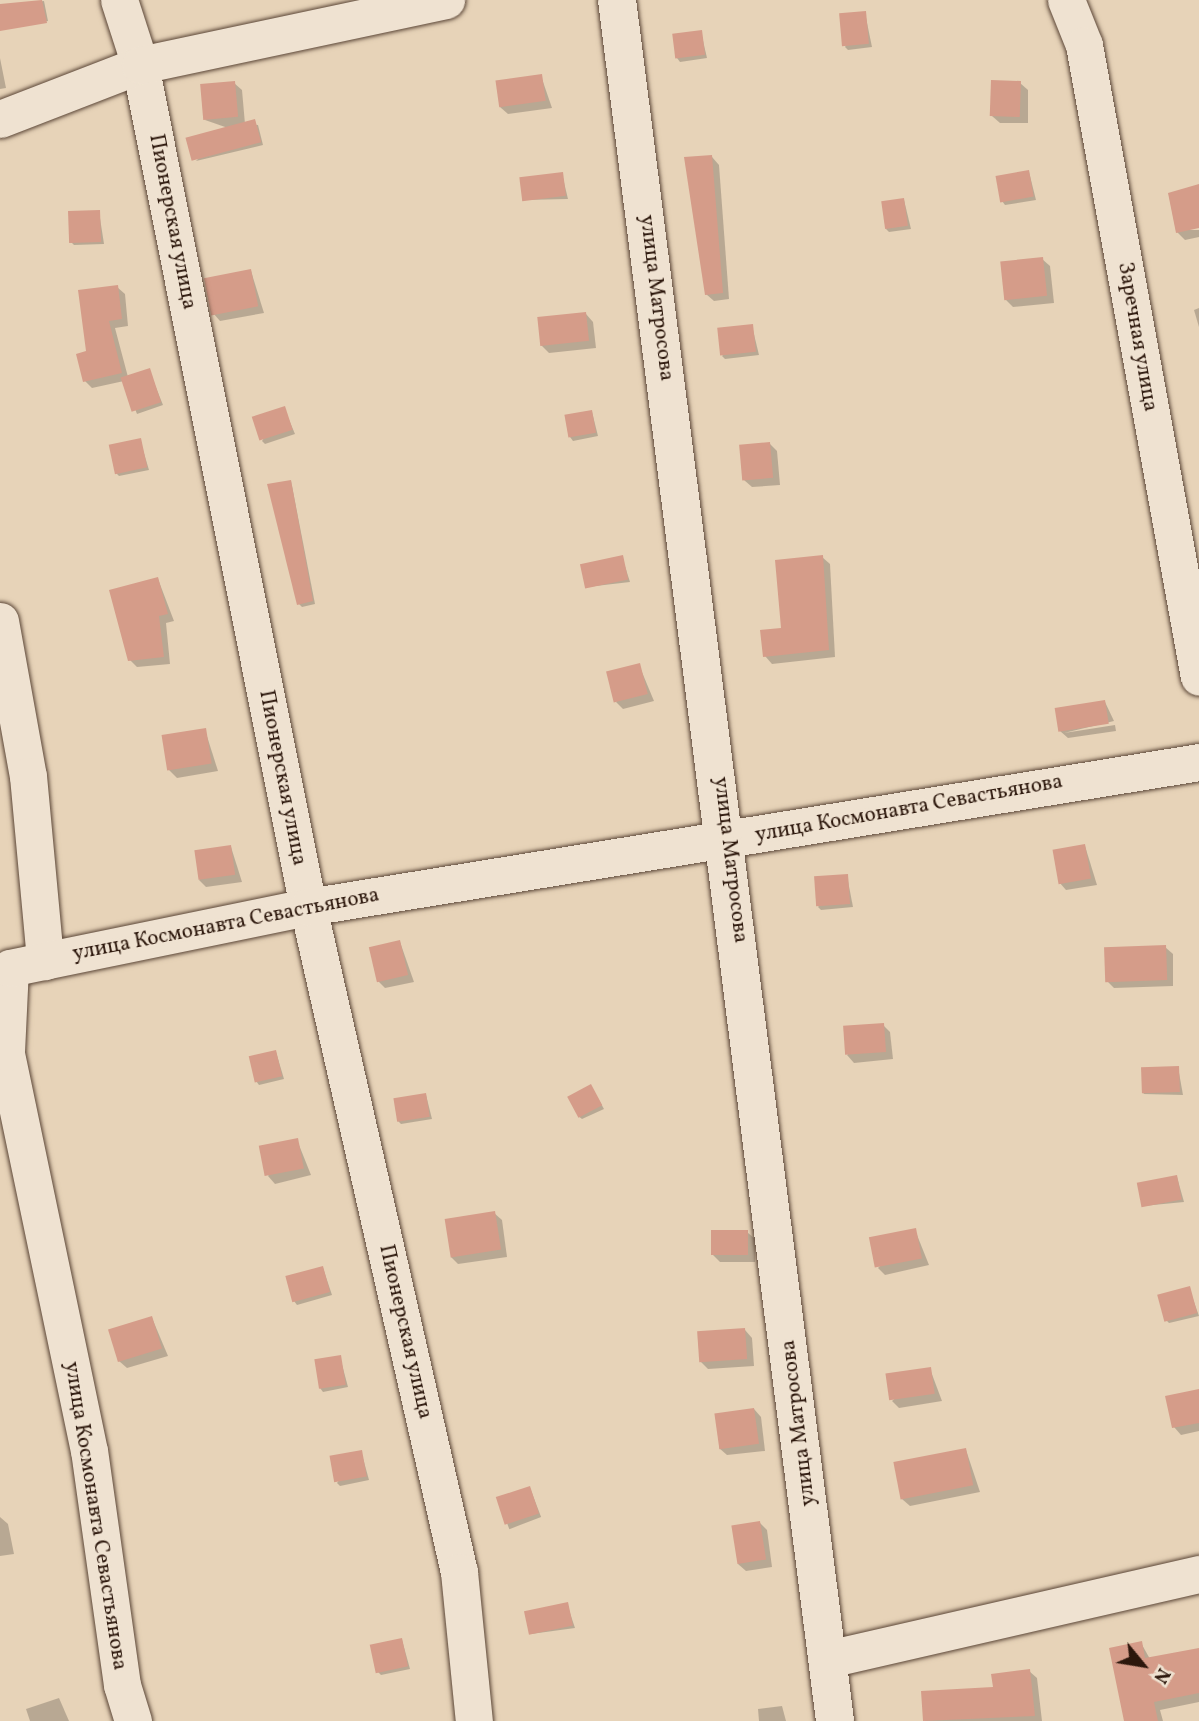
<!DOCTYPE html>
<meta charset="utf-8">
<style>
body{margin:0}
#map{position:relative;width:1199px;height:1721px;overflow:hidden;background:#e7d3b8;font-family:Vollkorn,serif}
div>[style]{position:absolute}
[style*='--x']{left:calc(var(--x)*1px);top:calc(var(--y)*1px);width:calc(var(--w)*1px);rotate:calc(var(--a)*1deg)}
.shadow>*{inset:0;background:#0003;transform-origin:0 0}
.building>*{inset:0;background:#d59c89;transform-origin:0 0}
.roads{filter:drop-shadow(0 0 2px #5b4637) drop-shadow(0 0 2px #5b4637)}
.street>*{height:37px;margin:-18.5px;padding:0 18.5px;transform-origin:18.5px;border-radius:18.5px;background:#efe2d1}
.secondary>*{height:38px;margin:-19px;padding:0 19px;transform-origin:19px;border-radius:19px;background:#efe2d1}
span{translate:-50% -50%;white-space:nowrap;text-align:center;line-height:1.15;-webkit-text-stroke:5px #efe2d1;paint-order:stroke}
.street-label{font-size:21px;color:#2c170c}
.north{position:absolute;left:1108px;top:1630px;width:70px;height:70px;-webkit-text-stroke:5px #efe2d1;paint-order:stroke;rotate:120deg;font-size:19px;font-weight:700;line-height:28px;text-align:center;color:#2c170c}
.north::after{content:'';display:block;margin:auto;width:24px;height:32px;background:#2c170c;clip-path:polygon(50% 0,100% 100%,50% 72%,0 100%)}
</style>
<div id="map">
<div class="shadow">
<div style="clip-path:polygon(44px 1px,48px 21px,10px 28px,5px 5px)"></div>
<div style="clip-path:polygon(865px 13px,872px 47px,848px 50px,845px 47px)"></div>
<div style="clip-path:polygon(701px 32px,707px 58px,680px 62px,677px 58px)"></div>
<div style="clip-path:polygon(0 58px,6px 88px,0 89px)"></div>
<div style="clip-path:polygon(541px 76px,552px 108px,508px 114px,500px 107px)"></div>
<div style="clip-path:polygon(234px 83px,242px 90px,245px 124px,258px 125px,263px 145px,196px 161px,228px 128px,205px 120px)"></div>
<div style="clip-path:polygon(1020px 83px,1028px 90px,1028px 123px,1000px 123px,992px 116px)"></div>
<div style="clip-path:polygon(712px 157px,719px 165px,729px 299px,714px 301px,706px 294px)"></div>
<div style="clip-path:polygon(1029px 172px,1036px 200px,1005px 205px,1002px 201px)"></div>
<div style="clip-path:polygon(562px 174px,568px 199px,524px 200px)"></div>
<div style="clip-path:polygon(1199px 185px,1199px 226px,1181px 230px,1199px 230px,1199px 237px,1185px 240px,1177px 232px)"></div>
<div style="clip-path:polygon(904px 200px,911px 229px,889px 232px,886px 229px)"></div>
<div style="clip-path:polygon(99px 212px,104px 244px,74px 245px,71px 242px)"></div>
<div style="clip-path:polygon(1042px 259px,1050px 266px,1054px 303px,1013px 307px,1006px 300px)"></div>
<div style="clip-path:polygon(251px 271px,264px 313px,220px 321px,213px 313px)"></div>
<div style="clip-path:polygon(117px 287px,125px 294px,128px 326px,115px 328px,128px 377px,149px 370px,163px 405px,137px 414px,124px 381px,92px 388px,85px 381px,88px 353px)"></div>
<div style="clip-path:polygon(1199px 308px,1199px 327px,1194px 310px)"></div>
<div style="clip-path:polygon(586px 314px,593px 322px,596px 348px,549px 353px,541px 345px)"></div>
<div style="clip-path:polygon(752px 326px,759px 355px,725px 359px,722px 356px)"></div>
<div style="clip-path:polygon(284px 408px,295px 434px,265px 444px,262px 441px)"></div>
<div style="clip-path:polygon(592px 412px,598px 436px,573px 441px,570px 437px)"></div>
<div style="clip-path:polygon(140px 440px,149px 470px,119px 476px,116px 473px)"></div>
<div style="clip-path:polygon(770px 444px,777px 451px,780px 485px,752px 487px,744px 480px)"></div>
<div style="clip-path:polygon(291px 481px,315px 604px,302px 607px,299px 604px)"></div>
<div style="clip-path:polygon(622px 557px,630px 582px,587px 587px)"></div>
<div style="clip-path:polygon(822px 557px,830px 564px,835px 657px,772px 664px,765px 656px)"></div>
<div style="clip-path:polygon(158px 579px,174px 621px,166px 623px,170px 664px,137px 667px,130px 660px)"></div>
<div style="clip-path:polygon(639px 665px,654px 701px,623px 709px,616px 702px)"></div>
<div style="clip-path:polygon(1105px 702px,1114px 721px,1064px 733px,1115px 725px,1116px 731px,1068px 738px,1060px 731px)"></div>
<div style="clip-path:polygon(205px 730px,218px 771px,177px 778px,169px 770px)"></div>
<div style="clip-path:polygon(1085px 846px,1097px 885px,1066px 890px,1059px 882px)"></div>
<div style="clip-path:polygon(231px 847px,242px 882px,206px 887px,199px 880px)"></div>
<div style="clip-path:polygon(847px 876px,853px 907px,821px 910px,818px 907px)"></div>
<div style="clip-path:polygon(400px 942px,414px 982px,385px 988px,378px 981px)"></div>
<div style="clip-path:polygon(1165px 947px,1173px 954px,1173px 986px,1114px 988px,1107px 981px)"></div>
<div style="clip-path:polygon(883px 1025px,890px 1032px,893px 1059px,854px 1063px,847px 1055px)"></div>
<div style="clip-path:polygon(276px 1052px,284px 1079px,259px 1085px,256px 1081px)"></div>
<div style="clip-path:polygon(1178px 1067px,1183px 1095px,1143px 1094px)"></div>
<div style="clip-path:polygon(591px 1086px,604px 1109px,582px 1119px,578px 1116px)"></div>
<div style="clip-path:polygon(426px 1095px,432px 1119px,401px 1124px,398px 1121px)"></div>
<div style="clip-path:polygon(297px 1140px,311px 1175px,275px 1184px,268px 1176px)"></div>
<div style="clip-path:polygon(1177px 1177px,1184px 1202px,1143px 1206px)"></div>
<div style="clip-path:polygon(494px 1213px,502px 1220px,507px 1257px,458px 1264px,451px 1257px)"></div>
<div style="clip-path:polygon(915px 1230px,929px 1265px,885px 1275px,878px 1268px)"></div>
<div style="clip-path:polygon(747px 1232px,755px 1239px,755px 1262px,720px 1262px,713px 1255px)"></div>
<div style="clip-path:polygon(323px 1268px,332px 1295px,297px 1305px,294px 1301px)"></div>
<div style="clip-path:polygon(1189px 1288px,1199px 1316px,1169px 1323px,1166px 1320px)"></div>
<div style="clip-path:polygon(152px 1318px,168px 1356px,127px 1368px,119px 1361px)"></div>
<div style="clip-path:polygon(745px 1330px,752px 1338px,754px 1366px,708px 1369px,701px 1362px)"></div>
<div style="clip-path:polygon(340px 1357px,348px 1387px,323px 1392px,320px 1388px)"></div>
<div style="clip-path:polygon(930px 1369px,942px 1401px,899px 1408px,892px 1401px)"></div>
<div style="clip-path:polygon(1199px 1390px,1199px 1431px,1181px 1435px,1174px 1427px)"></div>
<div style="clip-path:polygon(754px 1409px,761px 1417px,765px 1451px,727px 1455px,719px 1448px)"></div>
<div style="clip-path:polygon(966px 1450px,980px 1492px,910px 1506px,902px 1499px)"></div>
<div style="clip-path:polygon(361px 1451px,369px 1480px,340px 1486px,337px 1483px)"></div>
<div style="left:530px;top:1488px;width:31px;height:34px;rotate:69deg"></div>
<div style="clip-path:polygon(0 1517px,8px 1524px,14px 1554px,0 1556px)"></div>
<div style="clip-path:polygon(760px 1523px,767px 1530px,772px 1567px,746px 1571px,738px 1564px)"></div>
<div style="clip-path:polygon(567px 1604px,575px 1628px,531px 1634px)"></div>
<div style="clip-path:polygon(402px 1640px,410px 1669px,381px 1675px,378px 1672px)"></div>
<div style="clip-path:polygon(1141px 1643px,1150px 1659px,1199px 1650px,1199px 1702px,1160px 1710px,1163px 1721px,1126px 1721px)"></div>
<div style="clip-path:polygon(1029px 1671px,1037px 1678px,1042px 1721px,925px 1721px,923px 1693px,995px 1689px)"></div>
<div style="clip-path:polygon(59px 1698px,69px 1721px,30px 1721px,26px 1709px)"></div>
<div style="clip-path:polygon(782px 1706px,786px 1721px,759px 1721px,758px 1709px)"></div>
</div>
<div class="building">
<div style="clip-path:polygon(42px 0,47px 23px,0 31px,0 4px)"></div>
<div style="left:866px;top:11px;width:33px;height:27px;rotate:85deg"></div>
<div style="left:702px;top:30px;width:25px;height:30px;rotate:83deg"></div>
<div style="left:542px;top:74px;width:27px;height:47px;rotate:82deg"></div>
<div style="left:991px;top:80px;width:30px;height:36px;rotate:2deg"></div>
<div style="left:235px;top:81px;width:36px;height:35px;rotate:85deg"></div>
<div style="left:255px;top:119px;width:24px;height:72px;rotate:75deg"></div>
<div style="clip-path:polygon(712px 155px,723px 293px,705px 295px,684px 157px)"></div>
<div style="left:1029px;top:170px;width:27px;height:34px;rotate:80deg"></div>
<div style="left:563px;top:172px;width:24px;height:44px;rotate:83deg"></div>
<div style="clip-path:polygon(1199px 184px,1199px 228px,1176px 233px,1168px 193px)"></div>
<div style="left:904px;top:198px;width:28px;height:23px;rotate:82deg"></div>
<div style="left:100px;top:210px;width:32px;height:32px;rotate:88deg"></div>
<div style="left:1043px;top:257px;width:39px;height:43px;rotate:84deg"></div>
<div style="left:251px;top:269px;width:38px;height:48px;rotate:79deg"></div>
<div style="clip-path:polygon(118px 285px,122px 319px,109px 321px,122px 373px,83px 382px,76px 354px,86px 351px,78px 290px)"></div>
<div style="left:586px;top:312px;width:29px;height:49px;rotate:84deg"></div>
<div style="left:753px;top:324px;width:28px;height:36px;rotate:84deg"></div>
<div style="left:150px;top:368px;width:36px;height:31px;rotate:72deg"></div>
<div style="left:285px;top:406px;width:25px;height:35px;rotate:72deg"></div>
<div style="left:592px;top:410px;width:23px;height:28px;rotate:80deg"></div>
<div style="left:141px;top:438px;width:30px;height:33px;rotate:78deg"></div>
<div style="left:770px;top:442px;width:36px;height:31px;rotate:85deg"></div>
<div style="clip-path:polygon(291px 480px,313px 601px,297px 605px,267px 484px)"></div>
<div style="left:623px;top:555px;width:25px;height:44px;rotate:78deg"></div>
<div style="clip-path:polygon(823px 555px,829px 650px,763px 657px,760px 630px,781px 628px,775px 560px)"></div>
<div style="clip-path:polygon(158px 577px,168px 614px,159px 616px,164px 657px,128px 661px,109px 590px)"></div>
<div style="left:640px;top:663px;width:32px;height:35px;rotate:76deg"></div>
<div style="left:1105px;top:700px;width:24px;height:51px;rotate:81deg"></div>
<div style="left:206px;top:728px;width:36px;height:45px;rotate:81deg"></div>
<div style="left:1085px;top:844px;width:35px;height:33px;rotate:80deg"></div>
<div style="left:231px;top:845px;width:30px;height:37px;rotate:82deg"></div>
<div style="left:848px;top:874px;width:30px;height:34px;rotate:86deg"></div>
<div style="left:400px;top:940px;width:36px;height:32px;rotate:77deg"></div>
<div style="left:1166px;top:945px;width:35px;height:62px;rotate:88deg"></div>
<div style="left:884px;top:1023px;width:29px;height:41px;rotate:86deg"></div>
<div style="left:276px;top:1050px;width:27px;height:28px;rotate:77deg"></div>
<div style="left:1179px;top:1066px;width:26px;height:38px;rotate:88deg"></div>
<div style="left:591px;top:1084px;width:24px;height:27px;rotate:62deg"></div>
<div style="left:426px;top:1093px;width:24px;height:33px;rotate:81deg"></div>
<div style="left:298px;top:1138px;width:31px;height:40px;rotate:79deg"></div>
<div style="left:1177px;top:1175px;width:25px;height:41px;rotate:79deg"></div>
<div style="left:495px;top:1211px;width:39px;height:51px;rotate:81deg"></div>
<div style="left:916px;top:1228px;width:31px;height:48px;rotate:79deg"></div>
<div style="left:748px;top:1230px;width:25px;height:37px;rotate:90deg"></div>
<div style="left:323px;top:1266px;width:27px;height:39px;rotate:75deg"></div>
<div style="left:1190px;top:1286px;width:28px;height:34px;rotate:75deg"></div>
<div style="left:152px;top:1316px;width:34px;height:46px;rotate:73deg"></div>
<div style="left:745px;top:1328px;width:31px;height:48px;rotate:86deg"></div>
<div style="left:341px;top:1355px;width:30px;height:27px;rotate:81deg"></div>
<div style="left:931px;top:1367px;width:27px;height:46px;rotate:82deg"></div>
<div style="clip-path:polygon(1199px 1389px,1199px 1423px,1172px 1428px,1165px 1396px)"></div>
<div style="left:754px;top:1408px;width:36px;height:40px;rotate:82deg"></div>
<div style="left:966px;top:1448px;width:38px;height:74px;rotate:79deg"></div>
<div style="left:362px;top:1450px;width:27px;height:33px;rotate:80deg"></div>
<div style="left:530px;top:1486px;width:29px;height:36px;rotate:72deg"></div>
<div style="left:760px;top:1521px;width:39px;height:29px;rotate:81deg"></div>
<div style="left:568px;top:1602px;width:24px;height:45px;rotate:78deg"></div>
<div style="left:402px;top:1638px;width:29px;height:33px;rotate:78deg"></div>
<div style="clip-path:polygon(1142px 1641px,1145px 1658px,1199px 1648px,1199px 1693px,1154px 1702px,1158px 1721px,1124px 1721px,1109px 1648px)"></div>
<div style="clip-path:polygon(1030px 1669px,1035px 1716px,923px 1721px,921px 1691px,993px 1687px,991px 1674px)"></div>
</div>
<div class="roads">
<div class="street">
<div style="--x:119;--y:0;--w:68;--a:72.1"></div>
<div style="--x:140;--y:65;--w:859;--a:78.72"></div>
<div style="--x:308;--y:907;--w:682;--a:77.21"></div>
<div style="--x:459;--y:1572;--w:150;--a:84.3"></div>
<div style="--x:1066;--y:0;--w:48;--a:68.2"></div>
<div style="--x:1084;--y:45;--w:642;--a:79.69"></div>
<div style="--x:0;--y:119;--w:150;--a:-21.1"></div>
<div style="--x:140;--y:65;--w:313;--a:-12"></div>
<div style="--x:0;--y:621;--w:158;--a:79.8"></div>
<div style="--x:28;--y:776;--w:186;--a:84.7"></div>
<div style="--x:828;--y:1659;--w:381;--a:-12.9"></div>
<div style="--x:133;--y:1721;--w:38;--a:-107"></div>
<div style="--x:122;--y:1685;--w:236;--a:-98"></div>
<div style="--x:89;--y:1451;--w:408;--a:-101.8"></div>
<div style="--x:6;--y:1052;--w:84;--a:-87.3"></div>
<div style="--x:10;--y:968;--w:304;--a:-11.6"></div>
<div style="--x:308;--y:907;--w:903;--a:-9.24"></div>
</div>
<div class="secondary">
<div style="--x:617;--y:0;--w:1735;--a:82.78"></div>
</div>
</div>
<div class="street-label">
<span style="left:172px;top:222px;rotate:79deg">Пионерская улица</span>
<span style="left:656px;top:298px;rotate:83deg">улица Матросова</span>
<span style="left:1137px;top:337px;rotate:80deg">Заречная улица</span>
<span style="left:282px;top:778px;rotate:79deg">Пионерская улица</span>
<span style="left:909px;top:809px;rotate:-10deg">улица Космонавта Севастьянова</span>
<span style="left:730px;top:860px;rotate:83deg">улица Матросова</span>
<span style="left:226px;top:925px;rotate:-11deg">улица Космонавта Севастьянова</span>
<span style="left:405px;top:1332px;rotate:77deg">Пионерская улица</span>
<span style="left:799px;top:1423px;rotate:-97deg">улица Матросова</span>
<span style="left:95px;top:1516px;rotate:81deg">улица Космонавта Севастьянова</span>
</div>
<div class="north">N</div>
</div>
